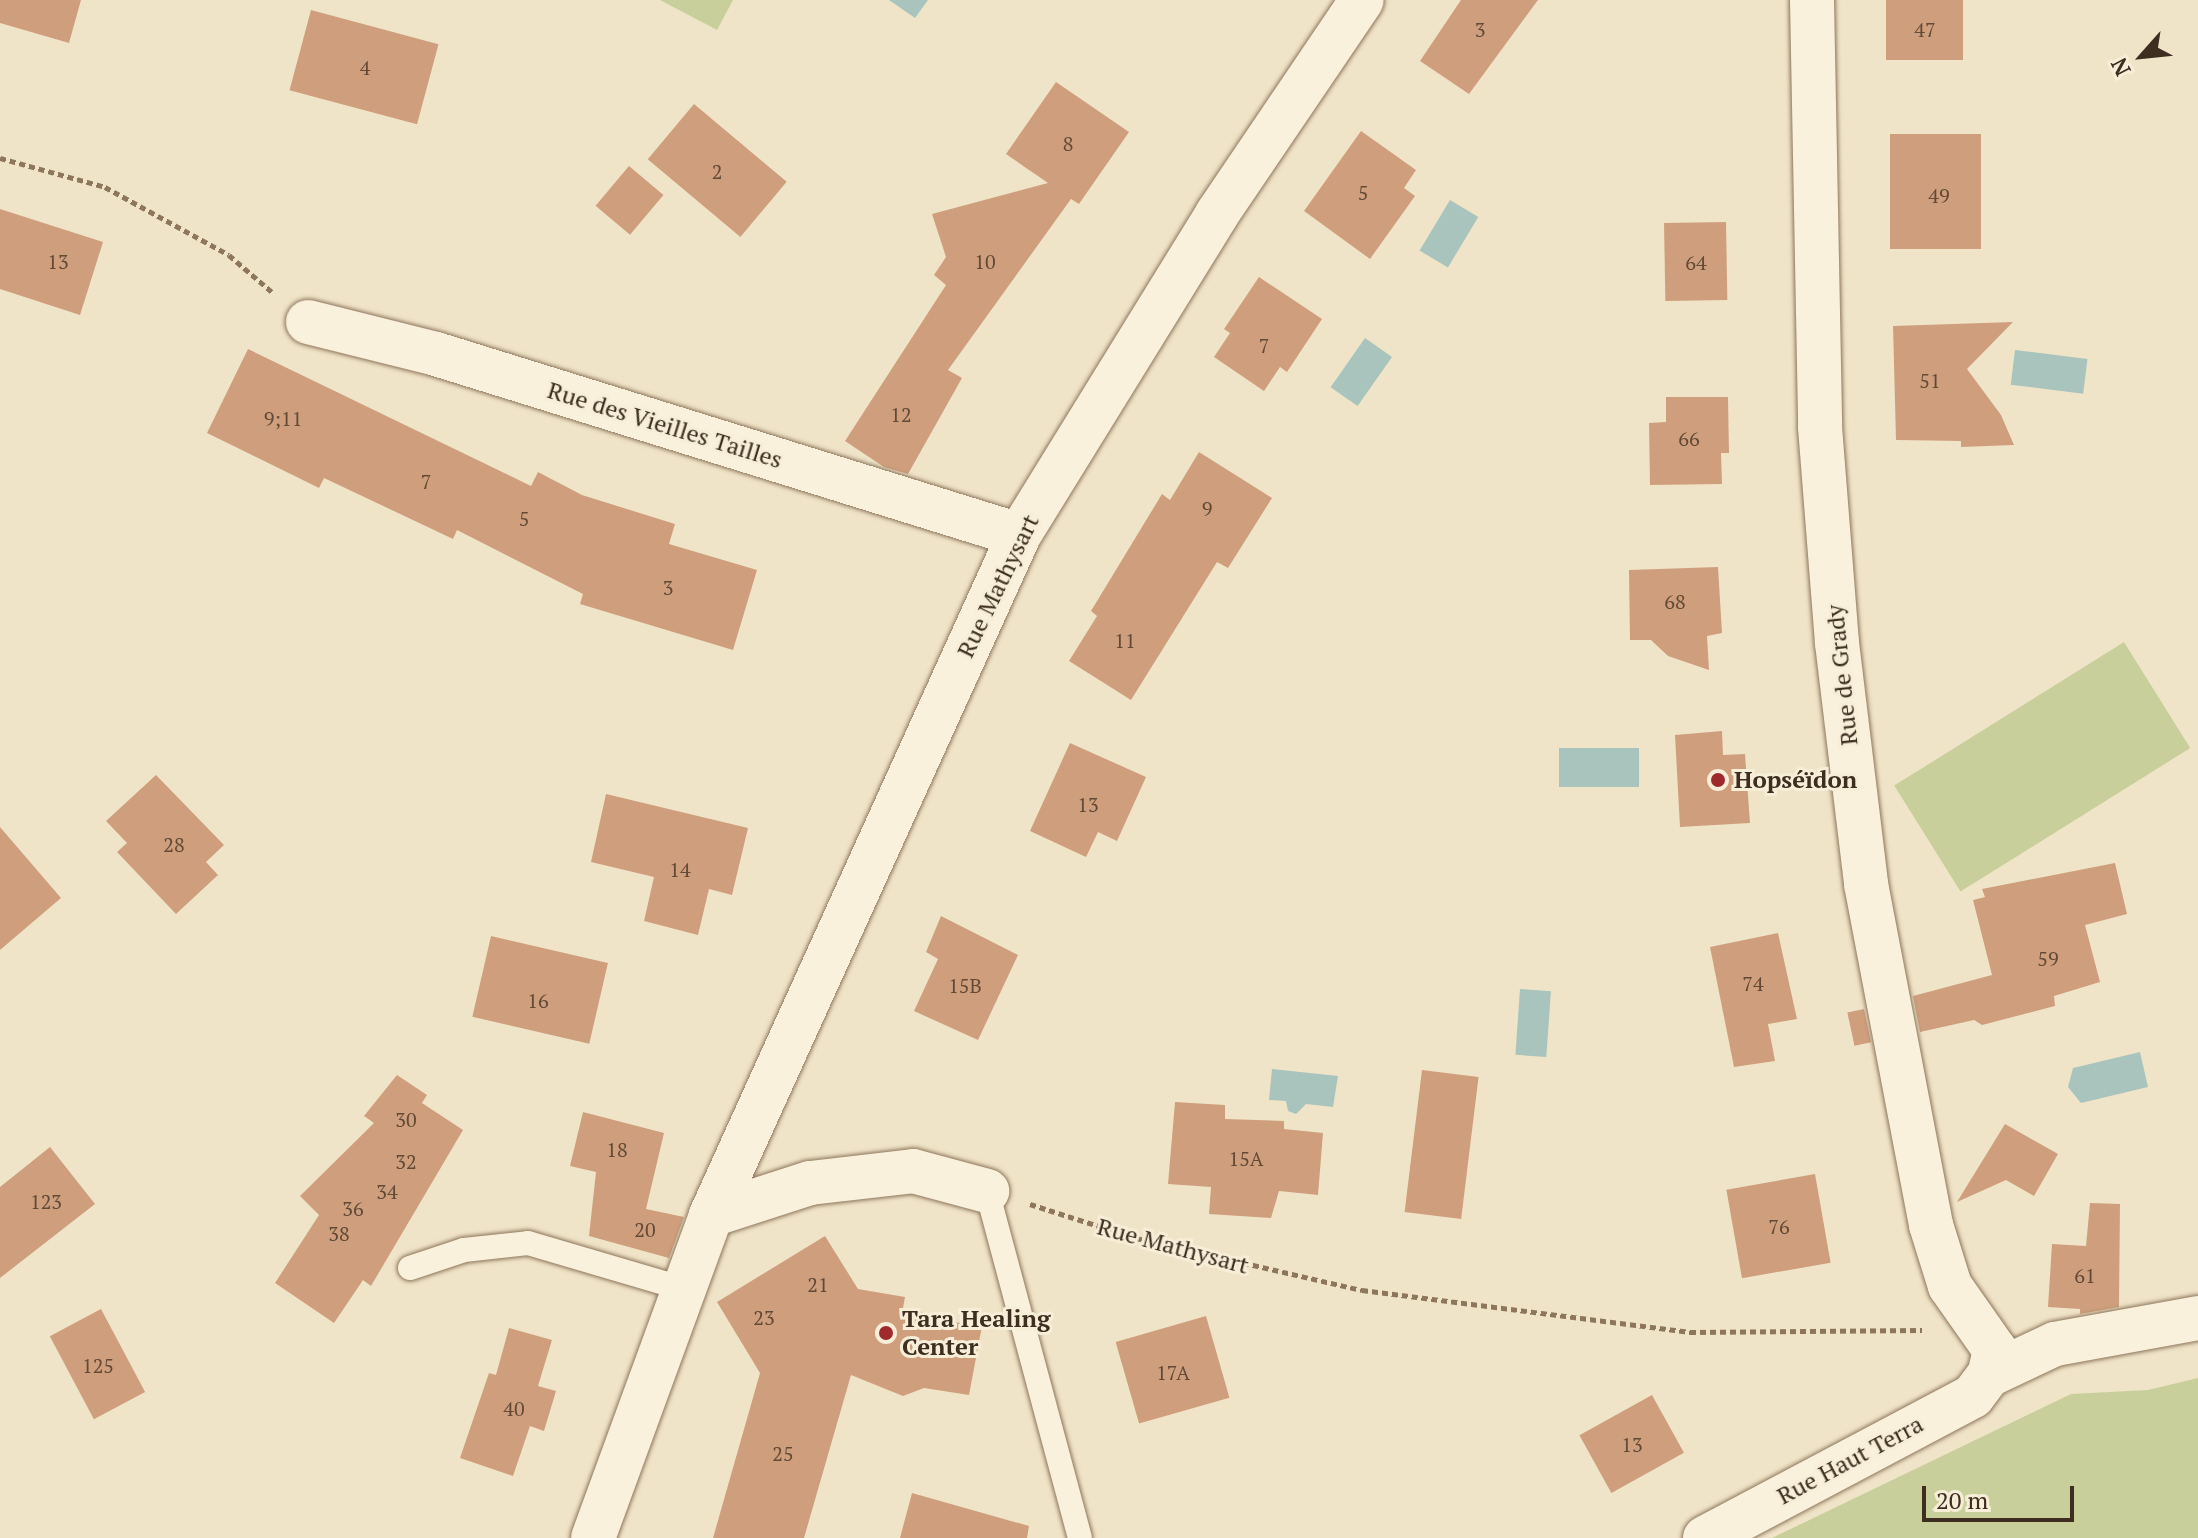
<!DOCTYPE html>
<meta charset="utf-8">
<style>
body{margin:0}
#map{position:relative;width:2198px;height:1538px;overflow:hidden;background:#f0e4c8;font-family:"PT Serif",serif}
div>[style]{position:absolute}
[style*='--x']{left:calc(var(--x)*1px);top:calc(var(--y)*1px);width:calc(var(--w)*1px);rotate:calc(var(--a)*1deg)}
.green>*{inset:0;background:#c9cf9b;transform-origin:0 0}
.water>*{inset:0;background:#a9c4bc;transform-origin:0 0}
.building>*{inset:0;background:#cf9f7d;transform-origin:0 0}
.path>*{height:5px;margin-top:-2.5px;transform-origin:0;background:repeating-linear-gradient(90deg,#8d765c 0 6px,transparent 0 10px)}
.roads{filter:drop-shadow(0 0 2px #8d765c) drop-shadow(0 0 2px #8d765c)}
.service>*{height:24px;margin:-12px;padding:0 12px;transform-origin:12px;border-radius:12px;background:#faf1dc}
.minor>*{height:44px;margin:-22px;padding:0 22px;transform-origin:22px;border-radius:22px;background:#faf1dc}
.dots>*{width:22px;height:22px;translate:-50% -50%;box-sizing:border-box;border:4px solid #f7eed8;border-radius:50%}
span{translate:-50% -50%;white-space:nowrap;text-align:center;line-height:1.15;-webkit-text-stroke:6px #f7eed8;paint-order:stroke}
.number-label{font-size:20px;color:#624a37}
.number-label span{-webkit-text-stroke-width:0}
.street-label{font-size:24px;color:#3d2e20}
.poi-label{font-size:24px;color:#3d2e20;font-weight:700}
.left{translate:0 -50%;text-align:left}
.north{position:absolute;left:2102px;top:16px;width:80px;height:80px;-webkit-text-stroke:6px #f7eed8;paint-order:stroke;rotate:243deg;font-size:22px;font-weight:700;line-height:32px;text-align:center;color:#3d2e20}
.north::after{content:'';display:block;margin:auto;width:28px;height:36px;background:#3d2e20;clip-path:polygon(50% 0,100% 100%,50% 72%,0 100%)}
.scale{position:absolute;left:1922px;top:1486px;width:152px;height:36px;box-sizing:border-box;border:4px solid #3d2e20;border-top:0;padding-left:10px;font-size:24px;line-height:28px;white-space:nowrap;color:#3d2e20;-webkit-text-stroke:6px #f7eed8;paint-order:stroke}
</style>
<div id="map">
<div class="green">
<div style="clip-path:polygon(660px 0,733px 0,717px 30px)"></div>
<div style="left:2124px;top:642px;width:125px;height:271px;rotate:58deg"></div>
<div style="clip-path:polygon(2198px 1378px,2198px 1538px,1772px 1538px,2071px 1394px,2148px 1390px)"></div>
</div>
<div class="water">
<div style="clip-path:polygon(889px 0,928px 0,915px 18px)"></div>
<div style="left:1450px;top:200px;width:33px;height:59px;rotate:31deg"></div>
<div style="left:1365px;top:338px;width:33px;height:60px;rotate:35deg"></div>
<div style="left:2015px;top:350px;width:73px;height:35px;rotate:7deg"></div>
<div style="left:1639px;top:748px;width:39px;height:80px;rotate:90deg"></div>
<div style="left:1520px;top:989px;width:31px;height:66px;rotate:4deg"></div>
<div style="clip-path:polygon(2140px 1052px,2148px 1087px,2081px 1103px,2068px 1087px,2073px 1068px)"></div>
<div style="clip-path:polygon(1272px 1069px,1338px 1076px,1333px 1107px,1306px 1104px,1296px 1114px,1288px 1111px,1286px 1101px,1269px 1100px)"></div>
</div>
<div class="building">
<div style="clip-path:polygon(0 0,81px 0,69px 43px,0 23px)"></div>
<div style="clip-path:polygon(1461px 0,1538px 0,1469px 94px,1420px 61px)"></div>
<div style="left:1886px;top:0;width:77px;height:60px"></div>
<div style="left:311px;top:10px;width:132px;height:83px;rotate:15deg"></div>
<div style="clip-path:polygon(1056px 82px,1129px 132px,1079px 204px,1071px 199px,948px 370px,962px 378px,908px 474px,884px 467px,845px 441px,946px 285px,934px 275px,946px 257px,932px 214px,1048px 183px,1006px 154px)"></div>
<div style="left:694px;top:104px;width:121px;height:72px;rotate:40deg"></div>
<div style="clip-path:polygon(1361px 131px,1416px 170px,1404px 188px,1415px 196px,1370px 259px,1304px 211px)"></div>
<div style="left:1981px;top:134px;width:115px;height:91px;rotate:90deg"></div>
<div style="left:629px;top:166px;width:45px;height:52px;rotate:40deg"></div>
<div style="clip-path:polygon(0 209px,103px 242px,80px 315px,0 289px)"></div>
<div style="left:1726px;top:222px;width:78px;height:62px;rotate:89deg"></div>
<div style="clip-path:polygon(1259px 277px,1322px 319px,1287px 372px,1280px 367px,1264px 391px,1214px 357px,1230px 333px,1224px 329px)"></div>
<div style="clip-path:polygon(2013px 322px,1967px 369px,2001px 415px,2014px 445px,1961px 447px,1961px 441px,1896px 440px,1893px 326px)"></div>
<div style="clip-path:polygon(248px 349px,531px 486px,538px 472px,582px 495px,675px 524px,669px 544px,757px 570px,733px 650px,580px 604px,583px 594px,457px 530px,453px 539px,324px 478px,319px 488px,207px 433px)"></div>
<div style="clip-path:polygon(1666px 397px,1728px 397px,1729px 453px,1721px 453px,1722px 484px,1650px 485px,1649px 423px,1666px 422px)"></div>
<div style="clip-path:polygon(1199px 452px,1272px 498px,1228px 568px,1217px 562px,1131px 700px,1069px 661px,1097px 616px,1091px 611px,1162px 494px,1170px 500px)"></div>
<div style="clip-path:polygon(1718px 567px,1722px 633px,1707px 636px,1709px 670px,1668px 656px,1651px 640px,1630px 640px,1629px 570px)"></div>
<div style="clip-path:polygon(1722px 731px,1723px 755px,1745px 754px,1750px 823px,1680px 827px,1675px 735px)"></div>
<div style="clip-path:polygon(1070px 743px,1146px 777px,1117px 841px,1098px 832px,1086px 857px,1030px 831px)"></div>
<div style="clip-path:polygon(156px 775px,224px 845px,206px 862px,218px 875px,176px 914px,117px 852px,127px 843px,106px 821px)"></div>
<div style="clip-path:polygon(606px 794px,748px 828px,732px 895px,709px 889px,698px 935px,644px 921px,654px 877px,591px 862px)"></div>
<div style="clip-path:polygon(0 827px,61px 898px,0 950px)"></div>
<div style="clip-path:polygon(2115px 863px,2127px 914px,2085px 925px,2100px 982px,2054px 996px,2055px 1006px,1982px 1025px,1974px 1020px,1920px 1032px,1913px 996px,1992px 975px,1973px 900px,1985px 897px,1982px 889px)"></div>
<div style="clip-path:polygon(941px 916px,1018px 955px,978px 1040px,914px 1011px,938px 959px,926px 952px)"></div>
<div style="clip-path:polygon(1778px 933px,1797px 1019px,1768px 1024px,1775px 1061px,1734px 1067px,1710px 947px)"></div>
<div style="left:491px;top:936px;width:120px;height:83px;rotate:13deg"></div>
<div style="left:1864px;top:1009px;width:34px;height:17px;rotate:78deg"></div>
<div style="left:1422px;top:1070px;width:57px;height:143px;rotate:7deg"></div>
<div style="clip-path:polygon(397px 1075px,427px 1095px,422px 1103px,463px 1130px,371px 1286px,363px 1280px,334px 1323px,275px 1283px,319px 1215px,300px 1196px,374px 1123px,364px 1116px)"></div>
<div style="clip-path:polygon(1175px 1102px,1225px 1105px,1225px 1119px,1284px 1121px,1284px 1129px,1323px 1133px,1318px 1195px,1279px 1191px,1271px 1218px,1209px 1214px,1211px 1187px,1168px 1184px)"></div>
<div style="clip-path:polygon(583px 1112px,664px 1133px,646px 1209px,684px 1217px,669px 1258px,589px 1236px,596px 1172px,570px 1166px)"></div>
<div style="clip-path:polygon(2005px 1124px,2058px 1154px,2034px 1196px,2006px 1180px,1957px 1202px)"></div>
<div style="clip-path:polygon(50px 1147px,95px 1204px,0 1278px,0 1187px)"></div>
<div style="left:1815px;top:1174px;width:90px;height:90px;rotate:80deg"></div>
<div style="clip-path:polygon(2090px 1203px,2120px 1204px,2119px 1307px,2080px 1314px,2080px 1309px,2048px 1307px,2052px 1244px,2086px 1246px)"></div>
<div style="clip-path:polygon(825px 1236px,858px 1289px,905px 1297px,903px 1308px,927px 1313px,925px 1318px,982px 1326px,969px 1395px,924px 1388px,903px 1396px,851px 1375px,804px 1538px,713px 1538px,760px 1373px,717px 1302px)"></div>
<div style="left:101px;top:1309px;width:94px;height:58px;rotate:62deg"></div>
<div style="left:1206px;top:1316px;width:85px;height:94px;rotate:74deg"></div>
<div style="clip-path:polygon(509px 1328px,552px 1340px,538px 1386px,556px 1391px,544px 1431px,530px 1426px,513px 1476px,460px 1458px,489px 1373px,496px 1375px)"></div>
<div style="left:1652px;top:1395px;width:66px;height:83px;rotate:61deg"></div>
<div style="clip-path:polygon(912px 1493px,1029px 1526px,1027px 1538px,900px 1538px)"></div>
</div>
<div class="path">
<div style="--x:0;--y:158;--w:109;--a:15.4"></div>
<div style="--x:105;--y:187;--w:141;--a:28.7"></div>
<div style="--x:229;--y:255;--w:57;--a:40.7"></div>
<div style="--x:1030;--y:1204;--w:111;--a:17.8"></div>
<div style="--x:1136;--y:1238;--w:232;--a:13"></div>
<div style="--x:1362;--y:1290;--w:331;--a:7.3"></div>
<div style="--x:1690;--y:1332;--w:232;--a:-0.5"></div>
</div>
<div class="roads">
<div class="service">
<div style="--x:987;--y:1191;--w:359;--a:75"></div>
<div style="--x:410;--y:1268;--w:57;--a:-18.4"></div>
<div style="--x:464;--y:1250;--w:64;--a:-6.2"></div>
<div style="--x:528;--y:1243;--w:163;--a:16.4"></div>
</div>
<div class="minor">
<div style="--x:1812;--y:0;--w:427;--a:88.9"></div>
<div style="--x:1820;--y:427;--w:217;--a:85.5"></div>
<div style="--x:1837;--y:643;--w:243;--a:83.1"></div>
<div style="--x:1866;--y:884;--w:347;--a:79.2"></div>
<div style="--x:1931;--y:1225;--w:64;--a:72.7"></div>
<div style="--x:1950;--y:1286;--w:78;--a:54.9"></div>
<div style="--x:1995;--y:1350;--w:26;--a:103"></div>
<div style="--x:308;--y:322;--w:132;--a:14"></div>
<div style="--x:436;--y:354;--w:610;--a:17.25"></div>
<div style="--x:711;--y:1215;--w:104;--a:-17.9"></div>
<div style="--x:810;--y:1183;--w:104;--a:-6.6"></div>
<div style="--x:913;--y:1171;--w:77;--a:15.1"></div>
<div style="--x:593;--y:1538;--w:344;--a:-69.9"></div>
<div style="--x:711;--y:1215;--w:747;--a:-65.63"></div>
<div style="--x:1019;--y:535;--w:377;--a:-58.3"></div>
<div style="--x:1217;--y:214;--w:258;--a:-55.9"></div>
<div style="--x:1705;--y:1538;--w:303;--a:-27.9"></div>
<div style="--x:1973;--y:1396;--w:26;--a:-53"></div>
<div style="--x:1989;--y:1375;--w:73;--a:-25.2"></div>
<div style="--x:2055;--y:1344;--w:145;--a:-10.3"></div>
</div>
</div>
<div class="dots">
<div style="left:1718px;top:780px;background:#9e2a2b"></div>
<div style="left:886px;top:1333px;background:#9e2a2b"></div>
</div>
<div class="number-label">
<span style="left:1480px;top:29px">3</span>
<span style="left:1925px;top:29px">47</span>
<span style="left:365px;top:67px">4</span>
<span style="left:1068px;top:143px">8</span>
<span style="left:717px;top:171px">2</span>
<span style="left:1363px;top:192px">5</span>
<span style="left:1939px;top:195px">49</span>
<span style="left:58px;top:261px">13</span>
<span style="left:985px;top:261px">10</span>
<span style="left:1696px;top:262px">64</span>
<span style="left:1264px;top:345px">7</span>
<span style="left:1930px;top:380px">51</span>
<span style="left:901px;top:414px">12</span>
<span style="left:283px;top:418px">9;11</span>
<span style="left:1689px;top:438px">66</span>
<span style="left:426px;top:481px">7</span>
<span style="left:1207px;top:508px">9</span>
<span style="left:524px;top:518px">5</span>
<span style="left:668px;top:587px">3</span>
<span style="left:1675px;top:601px">68</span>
<span style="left:1125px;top:640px">11</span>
<span style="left:1088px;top:804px">13</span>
<span style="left:174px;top:844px">28</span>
<span style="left:680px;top:869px">14</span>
<span style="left:2048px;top:958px">59</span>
<span style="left:1753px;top:983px">74</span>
<span style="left:965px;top:985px">15B</span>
<span style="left:538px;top:1000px">16</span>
<span style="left:406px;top:1119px">30</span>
<span style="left:617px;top:1149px">18</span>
<span style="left:1246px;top:1158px">15A</span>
<span style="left:406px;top:1161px">32</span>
<span style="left:387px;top:1191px">34</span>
<span style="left:46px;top:1201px">123</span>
<span style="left:353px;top:1208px">36</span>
<span style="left:1779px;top:1226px">76</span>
<span style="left:645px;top:1229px">20</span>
<span style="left:339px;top:1233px">38</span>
<span style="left:2085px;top:1275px">61</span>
<span style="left:818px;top:1284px">21</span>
<span style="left:764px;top:1317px">23</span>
<span style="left:98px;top:1365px">125</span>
<span style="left:1173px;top:1372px">17A</span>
<span style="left:514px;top:1408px">40</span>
<span style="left:1632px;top:1444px">13</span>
<span style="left:783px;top:1453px">25</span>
</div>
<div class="street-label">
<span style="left:665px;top:425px;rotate:17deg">Rue des Vieilles Tailles</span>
<span style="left:998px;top:586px;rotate:-64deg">Rue Mathysart</span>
<span style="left:1842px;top:675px;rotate:-96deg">Rue de Grady</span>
<span style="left:1173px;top:1246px;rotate:15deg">Rue Mathysart</span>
<span style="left:1850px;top:1460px;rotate:-28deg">Rue Haut Terra</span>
</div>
<div class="poi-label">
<span class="left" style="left:1734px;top:780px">Hopséïdon</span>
<span class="left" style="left:902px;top:1333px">Tara Healing<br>Center</span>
</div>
<div class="north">N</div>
<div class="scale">20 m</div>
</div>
